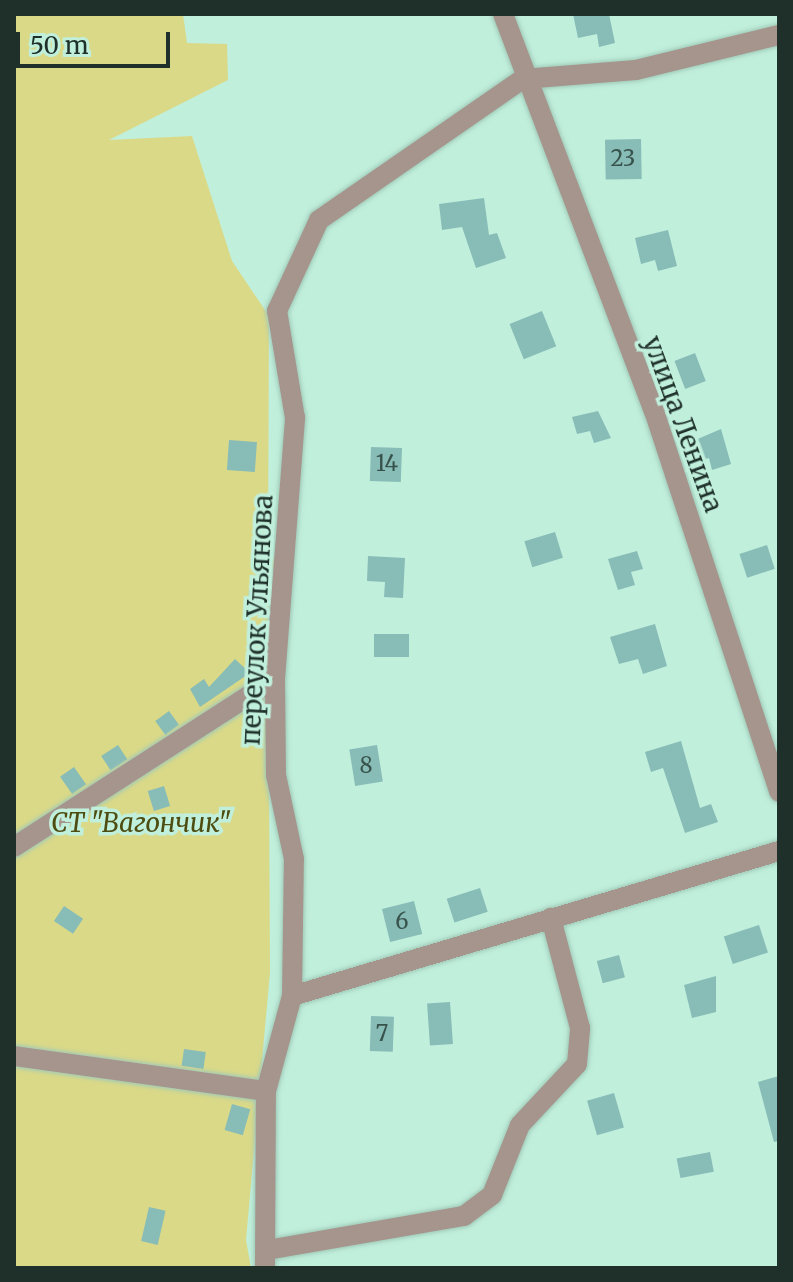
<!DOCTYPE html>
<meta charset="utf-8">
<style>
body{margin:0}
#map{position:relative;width:793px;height:1282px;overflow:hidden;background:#c0efdc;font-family:Merriweather,serif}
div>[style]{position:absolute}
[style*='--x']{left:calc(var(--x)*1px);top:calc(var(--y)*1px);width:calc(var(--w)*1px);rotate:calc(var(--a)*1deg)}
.green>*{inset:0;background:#dad988}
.building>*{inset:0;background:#88bcb7;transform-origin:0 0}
.roads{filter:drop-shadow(0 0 2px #a0c9b8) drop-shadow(0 0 2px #a0c9b8)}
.minor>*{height:20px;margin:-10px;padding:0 10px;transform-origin:10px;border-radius:10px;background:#a6958c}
span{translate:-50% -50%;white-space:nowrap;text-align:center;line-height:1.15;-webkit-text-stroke:7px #c0efdc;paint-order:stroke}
.number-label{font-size:22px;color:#38534c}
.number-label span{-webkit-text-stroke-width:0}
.street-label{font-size:26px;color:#1e3029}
.park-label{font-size:26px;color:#4d4c11;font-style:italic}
.frame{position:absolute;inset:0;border:16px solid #1e3029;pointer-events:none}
.scale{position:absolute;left:16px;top:32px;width:154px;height:36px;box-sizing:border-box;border:4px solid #1e3029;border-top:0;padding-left:10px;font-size:24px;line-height:28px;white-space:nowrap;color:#1e3029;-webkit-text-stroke:6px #c0efdc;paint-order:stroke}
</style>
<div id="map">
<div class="green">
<div style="clip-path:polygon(14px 14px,183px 14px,187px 43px,227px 44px,228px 80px,109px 140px,192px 136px,232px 261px,269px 316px,268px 557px,278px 559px,268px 579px,270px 972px,246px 1240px,251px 1268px,14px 1268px)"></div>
</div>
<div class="building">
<div style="clip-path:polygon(573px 14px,609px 14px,615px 43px,599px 47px,597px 34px,578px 38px)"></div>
<div style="left:641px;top:139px;width:40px;height:36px;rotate:89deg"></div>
<div style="clip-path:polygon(484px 198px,489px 235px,497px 233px,506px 258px,476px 268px,462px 227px,442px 230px,439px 204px)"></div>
<div style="clip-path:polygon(668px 230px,677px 266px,658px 271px,655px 260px,641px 264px,635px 238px)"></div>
<div style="left:542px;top:311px;width:38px;height:35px;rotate:68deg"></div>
<div style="left:695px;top:353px;width:30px;height:22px;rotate:69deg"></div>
<div style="clip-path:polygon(598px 411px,611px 438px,594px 443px,590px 431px,577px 434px,572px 417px)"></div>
<div style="clip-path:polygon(721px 429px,731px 464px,712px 470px,709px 458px,691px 463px,686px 444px)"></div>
<div style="left:229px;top:440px;width:28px;height:30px;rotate:4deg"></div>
<div style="left:371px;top:447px;width:31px;height:34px;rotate:2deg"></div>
<div style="left:555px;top:532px;width:27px;height:32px;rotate:73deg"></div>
<div style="left:767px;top:545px;width:25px;height:29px;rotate:72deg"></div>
<div style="clip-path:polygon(637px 551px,643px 569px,631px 572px,635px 585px,618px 590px,608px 559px)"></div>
<div style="clip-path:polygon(368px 556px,405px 558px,403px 598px,384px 597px,385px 582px,367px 581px)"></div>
<div style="left:249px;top:590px;width:17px;height:20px;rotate:3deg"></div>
<div style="clip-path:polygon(655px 624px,667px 666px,643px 674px,638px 659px,619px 664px,610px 637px)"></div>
<div style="left:374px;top:634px;width:35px;height:23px"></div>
<div style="clip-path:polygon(235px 659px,250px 673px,200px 707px,190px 689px,204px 679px,209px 687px)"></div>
<div style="left:169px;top:711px;width:17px;height:17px;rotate:54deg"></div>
<div style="clip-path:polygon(681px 741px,700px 808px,711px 804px,718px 822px,685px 833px,663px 768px,651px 772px,645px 752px)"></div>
<div style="left:118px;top:745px;width:17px;height:20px;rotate:57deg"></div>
<div style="left:377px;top:745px;width:37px;height:28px;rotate:81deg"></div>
<div style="left:74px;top:767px;width:21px;height:17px;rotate:55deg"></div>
<div style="left:164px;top:786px;width:21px;height:17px;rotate:73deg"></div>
<div style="left:480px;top:888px;width:25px;height:35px;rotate:72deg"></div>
<div style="left:414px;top:901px;width:34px;height:33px;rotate:76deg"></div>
<div style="left:64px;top:906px;width:23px;height:18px;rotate:34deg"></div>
<div style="left:759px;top:925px;width:29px;height:37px;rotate:72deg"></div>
<div style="left:619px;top:955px;width:23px;height:23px;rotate:75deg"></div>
<div style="clip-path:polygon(716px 976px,716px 1012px,692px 1018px,684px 985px)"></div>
<div style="left:450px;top:1002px;width:42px;height:23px;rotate:86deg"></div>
<div style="left:371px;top:1016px;width:23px;height:35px;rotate:2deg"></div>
<div style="left:184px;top:1049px;width:22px;height:17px;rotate:8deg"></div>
<div style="clip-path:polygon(779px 1076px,779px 1141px,774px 1142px,758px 1082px)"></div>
<div style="left:614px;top:1093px;width:36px;height:28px;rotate:74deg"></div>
<div style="left:232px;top:1104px;width:19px;height:27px;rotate:16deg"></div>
<div style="left:710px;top:1152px;width:20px;height:34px;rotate:79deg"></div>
<div style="left:149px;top:1207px;width:17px;height:35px;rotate:13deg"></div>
</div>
<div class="roads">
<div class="minor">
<div style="--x:503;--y:14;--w:425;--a:69.2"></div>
<div style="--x:654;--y:411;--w:401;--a:71.8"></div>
<div style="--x:14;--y:847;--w:310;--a:-32.8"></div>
<div style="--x:292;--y:996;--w:508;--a:-16.58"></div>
<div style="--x:14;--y:1056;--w:254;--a:7.9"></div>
<div style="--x:267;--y:1250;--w:200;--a:-9.8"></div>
<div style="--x:464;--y:1216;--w:35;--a:-37"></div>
<div style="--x:492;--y:1195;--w:75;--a:-68.2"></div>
<div style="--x:520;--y:1125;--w:83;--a:-46.9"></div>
<div style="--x:577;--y:1064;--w:36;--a:-85"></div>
<div style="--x:580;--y:1028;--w:114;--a:-104.8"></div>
<div style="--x:265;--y:1268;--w:177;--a:-89.7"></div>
<div style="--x:266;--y:1091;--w:98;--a:-74.7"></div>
<div style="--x:292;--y:996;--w:137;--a:-89.2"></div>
<div style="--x:294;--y:859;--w:86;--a:-102.1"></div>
<div style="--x:276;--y:775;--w:96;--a:-90.6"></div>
<div style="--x:275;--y:679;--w:262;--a:-85.6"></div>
<div style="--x:295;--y:418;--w:109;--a:-99.5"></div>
<div style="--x:277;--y:311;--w:100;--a:-65.2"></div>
<div style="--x:319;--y:220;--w:248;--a:-34.7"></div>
<div style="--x:523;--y:79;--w:113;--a:-4.6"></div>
<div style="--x:636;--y:70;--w:147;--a:-13.8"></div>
</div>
</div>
<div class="number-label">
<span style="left:623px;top:159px">23</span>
<span style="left:387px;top:464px">14</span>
<span style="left:366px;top:766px">8</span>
<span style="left:402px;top:922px">6</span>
<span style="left:382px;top:1034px">7</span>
</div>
<div class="street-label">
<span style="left:683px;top:424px;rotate:70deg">улица Ленина</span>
<span style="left:257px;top:620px;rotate:-87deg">переулок Ульянова</span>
</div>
<div class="park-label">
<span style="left:141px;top:823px">СТ "Вагончик"</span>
</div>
<div class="frame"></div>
<div class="scale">50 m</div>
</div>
